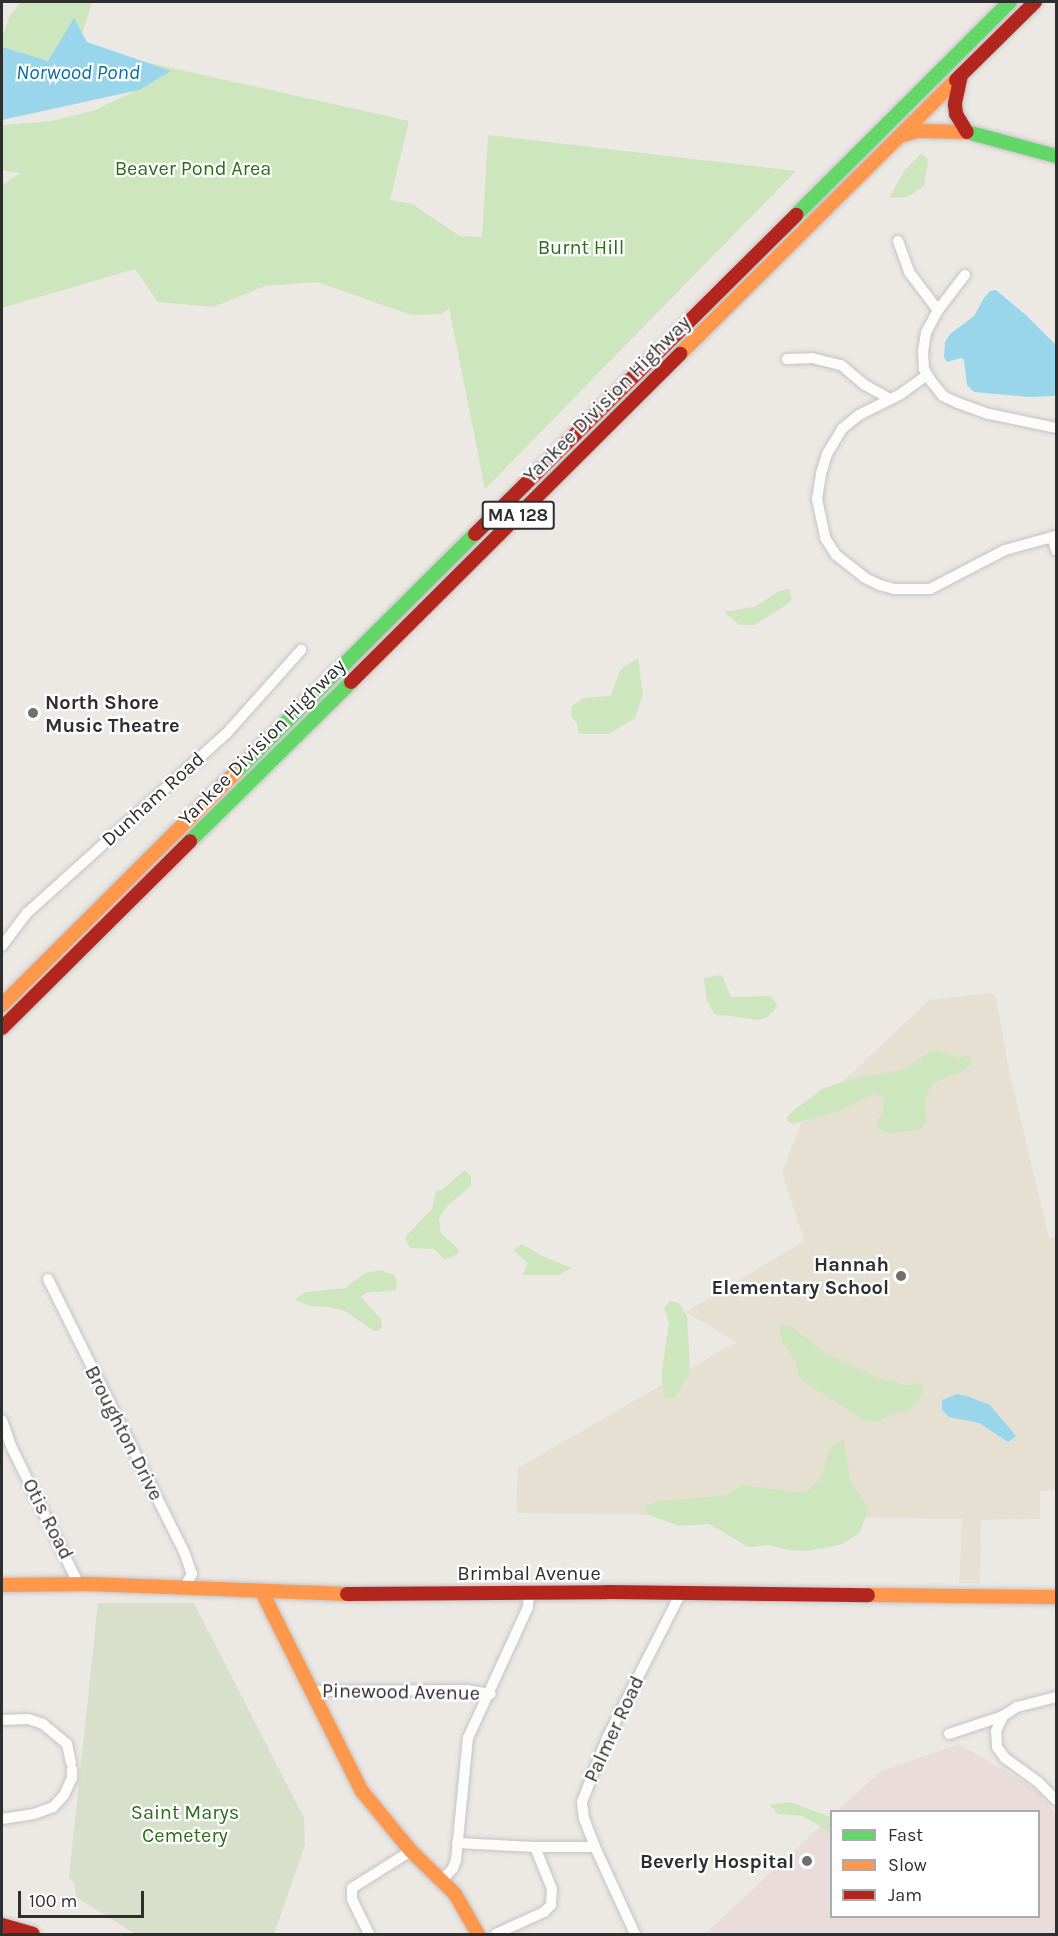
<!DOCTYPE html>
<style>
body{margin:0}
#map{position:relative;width:1058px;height:1936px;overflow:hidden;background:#ece8e4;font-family:Karla,sans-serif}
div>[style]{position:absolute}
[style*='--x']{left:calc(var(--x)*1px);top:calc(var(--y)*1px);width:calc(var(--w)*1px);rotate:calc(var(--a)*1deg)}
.education>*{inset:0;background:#e6e0d3}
.medical>*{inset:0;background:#e9dcdb}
.green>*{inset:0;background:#cee6be}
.cemetery>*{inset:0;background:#d8e0cc}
.water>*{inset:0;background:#99d6ec}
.roads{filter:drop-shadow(0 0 2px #c5c4c5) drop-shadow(0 0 2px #c5c4c5)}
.street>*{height:10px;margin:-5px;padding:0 5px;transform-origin:5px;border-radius:5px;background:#fcfcfb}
.fast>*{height:14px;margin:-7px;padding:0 7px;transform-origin:7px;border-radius:7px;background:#63d668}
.slow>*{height:14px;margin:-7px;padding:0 7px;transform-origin:7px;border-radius:7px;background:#ff974d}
.jam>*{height:14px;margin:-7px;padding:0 7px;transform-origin:7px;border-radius:7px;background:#b3261e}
.dots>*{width:16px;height:16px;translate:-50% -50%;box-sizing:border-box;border:3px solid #fff;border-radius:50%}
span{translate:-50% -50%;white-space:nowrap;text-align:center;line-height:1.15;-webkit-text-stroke:4.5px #fff;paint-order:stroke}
.shield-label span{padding:2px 4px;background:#fff;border:2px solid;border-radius:4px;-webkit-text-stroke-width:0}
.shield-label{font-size:18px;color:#2e2e2e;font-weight:700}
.park-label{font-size:20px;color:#2c6e1b}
.street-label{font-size:20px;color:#2e2e2e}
.poi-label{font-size:20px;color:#2e2e2e;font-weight:700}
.left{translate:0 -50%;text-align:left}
.right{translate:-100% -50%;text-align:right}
.water-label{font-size:21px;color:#0d6fa3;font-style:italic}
.frame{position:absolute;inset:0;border:3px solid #2e2e2e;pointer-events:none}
.legend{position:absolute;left:830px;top:1810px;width:210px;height:108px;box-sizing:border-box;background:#fff;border:2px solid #ababab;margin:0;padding:8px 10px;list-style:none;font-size:18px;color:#2e2e2e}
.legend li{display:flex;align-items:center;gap:12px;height:30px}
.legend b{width:30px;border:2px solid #ababab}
.scale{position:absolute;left:18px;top:1891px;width:126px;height:27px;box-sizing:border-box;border:3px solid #2e2e2e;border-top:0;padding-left:8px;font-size:18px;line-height:21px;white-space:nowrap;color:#2e2e2e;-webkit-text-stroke:4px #fff;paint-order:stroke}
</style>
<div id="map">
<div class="education">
<div style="clip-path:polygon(991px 993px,996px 997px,1008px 1065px,1049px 1238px,1056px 1237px,1056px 1490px,1040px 1491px,1040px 1519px,981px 1520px,980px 1583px,959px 1583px,962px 1519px,516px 1513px,518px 1468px,736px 1342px,686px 1312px,804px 1241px,782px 1173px,802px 1120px,929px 1000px)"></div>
</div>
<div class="medical">
<div style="clip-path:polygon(959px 1744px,1024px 1782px,1039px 1793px,1056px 1815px,1056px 1934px,705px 1934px,831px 1816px,832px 1916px,1038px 1916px,1038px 1812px,837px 1811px,881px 1771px)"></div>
</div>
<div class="green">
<div style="clip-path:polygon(21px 2px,92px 2px,78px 47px,409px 121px,390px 200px,412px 204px,460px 236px,482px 237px,488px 135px,796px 171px,485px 489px,449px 308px,442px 314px,411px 315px,317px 282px,265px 286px,213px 307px,158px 302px,135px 269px,2px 308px,2px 185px,20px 173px,2px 170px,2px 125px,52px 121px,95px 110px,140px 89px,2px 70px,2px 37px,10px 15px)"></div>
<div style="clip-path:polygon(922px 153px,928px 160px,924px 186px,908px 197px,889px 198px,904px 171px)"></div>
<div style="clip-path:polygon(789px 589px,792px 599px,789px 603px,754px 625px,740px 625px,724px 612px,754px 607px,779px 591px)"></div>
<div style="clip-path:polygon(638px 658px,643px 694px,635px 718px,609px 734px,579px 734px,577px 724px,571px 716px,572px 706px,584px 698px,610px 696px,621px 669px)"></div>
<div style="clip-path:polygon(722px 975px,731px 997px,771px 996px,777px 1005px,775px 1009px,768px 1017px,759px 1020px,714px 1014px,707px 1001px,704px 978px)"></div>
<div style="clip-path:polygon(939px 1050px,958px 1058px,968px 1055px,972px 1063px,965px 1070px,932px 1084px,925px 1102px,927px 1122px,921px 1129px,890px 1134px,881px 1130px,876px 1121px,883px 1113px,884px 1102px,883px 1098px,874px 1094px,842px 1110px,793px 1124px,788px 1121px,787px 1117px,794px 1110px,822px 1089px,851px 1079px,906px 1069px,930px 1051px)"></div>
<div style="clip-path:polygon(465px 1170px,471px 1177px,471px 1186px,447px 1206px,439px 1218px,441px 1233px,459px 1250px,458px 1254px,445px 1260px,434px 1249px,410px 1248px,405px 1239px,407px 1235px,432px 1209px,436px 1191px,443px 1189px)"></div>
<div style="clip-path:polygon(522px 1244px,544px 1257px,572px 1268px,559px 1275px,522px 1275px,528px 1263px,513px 1250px)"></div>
<div style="clip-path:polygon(380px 1270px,394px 1275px,397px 1280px,396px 1290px,366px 1293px,361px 1297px,381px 1319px,382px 1327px,378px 1331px,374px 1331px,345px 1311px,330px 1307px,310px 1306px,295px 1300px,305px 1292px,345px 1288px,365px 1273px)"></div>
<div style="clip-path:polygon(670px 1301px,679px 1303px,687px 1316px,690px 1367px,688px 1377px,675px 1397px,669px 1399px,665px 1397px,661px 1377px,669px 1323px,664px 1308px)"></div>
<div style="clip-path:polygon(781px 1325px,792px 1326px,823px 1352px,878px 1378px,907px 1385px,922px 1383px,924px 1388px,918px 1401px,911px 1409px,892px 1414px,878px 1422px,864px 1420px,800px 1379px,795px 1360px,783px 1343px,779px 1328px)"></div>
<div style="clip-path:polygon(844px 1440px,850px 1480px,869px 1510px,859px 1533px,843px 1544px,808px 1551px,788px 1550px,769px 1545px,748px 1547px,709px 1524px,680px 1526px,651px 1516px,644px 1509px,646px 1505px,661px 1501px,726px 1495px,743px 1485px,799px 1492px,808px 1491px,822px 1476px,828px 1451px,835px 1444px)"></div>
<div style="clip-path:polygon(789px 1802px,831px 1817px,831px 1833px,803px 1816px,778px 1814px,770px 1805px)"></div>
</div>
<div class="cemetery">
<div style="clip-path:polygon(98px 1603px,194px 1603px,304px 1818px,305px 1845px,274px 1934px,135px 1934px,76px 1897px,75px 1885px,69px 1877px)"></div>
</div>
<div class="water">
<div style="clip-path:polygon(74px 18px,87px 42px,171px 71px,139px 90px,2px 120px,2px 47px,48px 61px)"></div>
<div style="clip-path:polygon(996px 290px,1027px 316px,1056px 345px,1056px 396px,1029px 397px,974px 392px,967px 385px,964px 360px,961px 358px,947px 362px,944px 357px,945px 342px,950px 334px,974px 316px,984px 298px,990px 291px)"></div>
<div style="clip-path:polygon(957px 1394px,967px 1396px,990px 1405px,1016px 1436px,1008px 1442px,979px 1423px,949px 1417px,942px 1410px,942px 1400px)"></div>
</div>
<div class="roads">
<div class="street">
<div style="--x:898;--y:241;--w:33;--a:70"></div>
<div style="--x:909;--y:272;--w:48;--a:52.7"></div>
<div style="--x:965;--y:275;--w:44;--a:127.6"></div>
<div style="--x:938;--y:310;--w:26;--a:118"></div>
<div style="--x:926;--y:333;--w:18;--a:99"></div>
<div style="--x:923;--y:351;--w:18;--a:87"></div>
<div style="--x:924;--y:369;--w:14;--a:60"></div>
<div style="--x:931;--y:381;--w:19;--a:51"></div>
<div style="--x:943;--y:396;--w:17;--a:25"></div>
<div style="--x:958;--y:403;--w:33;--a:20"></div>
<div style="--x:989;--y:414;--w:68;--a:11.8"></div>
<div style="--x:787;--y:359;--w:25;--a:-2"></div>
<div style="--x:812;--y:358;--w:30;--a:14"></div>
<div style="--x:841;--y:365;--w:31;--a:40"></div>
<div style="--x:865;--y:385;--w:29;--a:29"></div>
<div style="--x:927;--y:375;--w:32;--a:144"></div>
<div style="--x:901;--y:394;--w:47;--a:153.4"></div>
<div style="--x:859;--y:415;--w:22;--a:141"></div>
<div style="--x:842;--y:429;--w:29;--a:121"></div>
<div style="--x:827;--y:454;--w:21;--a:107"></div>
<div style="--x:821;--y:474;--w:25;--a:99"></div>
<div style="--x:817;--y:499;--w:40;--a:78"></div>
<div style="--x:825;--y:538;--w:20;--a:57"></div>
<div style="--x:836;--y:555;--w:37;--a:38"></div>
<div style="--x:865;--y:578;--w:17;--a:25"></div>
<div style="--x:880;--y:585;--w:15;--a:16"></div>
<div style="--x:894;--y:589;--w:36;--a:0"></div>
<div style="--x:930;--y:589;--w:85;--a:-27.5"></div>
<div style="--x:1005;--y:550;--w:53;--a:-15.4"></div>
<div style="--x:1052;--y:537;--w:14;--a:73"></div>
<div style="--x:2;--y:946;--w:41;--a:-52.9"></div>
<div style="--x:27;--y:913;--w:268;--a:-42"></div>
<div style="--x:226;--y:734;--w:113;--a:-48.2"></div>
<div style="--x:48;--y:1279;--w:307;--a:63.5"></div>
<div style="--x:185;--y:1554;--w:21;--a:71"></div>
<div style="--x:192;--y:1574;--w:16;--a:120"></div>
<div style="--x:2;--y:1420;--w:28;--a:71"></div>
<div style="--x:11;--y:1446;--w:155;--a:63.9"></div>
<div style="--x:311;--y:1691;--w:155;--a:-0.4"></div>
<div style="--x:466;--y:1690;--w:25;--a:9"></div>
<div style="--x:1003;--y:1716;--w:17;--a:115"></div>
<div style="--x:996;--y:1731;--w:16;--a:86"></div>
<div style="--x:997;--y:1747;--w:14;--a:54"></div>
<div style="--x:1005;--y:1758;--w:41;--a:36"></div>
<div style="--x:1038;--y:1782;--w:25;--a:45"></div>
<div style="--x:2;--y:1720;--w:26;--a:-2"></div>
<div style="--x:28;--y:1719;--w:16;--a:18"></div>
<div style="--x:43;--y:1724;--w:31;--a:40"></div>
<div style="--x:67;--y:1744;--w:19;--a:78"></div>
<div style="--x:949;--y:1734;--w:57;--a:-18.4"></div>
<div style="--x:1003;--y:1716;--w:17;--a:-33"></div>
<div style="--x:1017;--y:1707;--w:40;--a:-14.4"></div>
<div style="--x:2;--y:1819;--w:32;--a:-9"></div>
<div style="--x:34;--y:1814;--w:20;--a:-20"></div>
<div style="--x:53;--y:1807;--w:16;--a:-47"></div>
<div style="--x:64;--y:1795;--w:19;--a:-65"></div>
<div style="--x:72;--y:1778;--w:9;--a:-90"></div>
<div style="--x:457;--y:1843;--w:78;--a:2.9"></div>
<div style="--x:535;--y:1847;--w:45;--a:68"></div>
<div style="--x:552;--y:1889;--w:16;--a:94"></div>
<div style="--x:551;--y:1905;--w:10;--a:135"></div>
<div style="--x:544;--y:1912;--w:53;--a:155.4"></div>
<div style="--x:535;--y:1847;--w:60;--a:0"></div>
<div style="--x:442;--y:1880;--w:16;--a:-47"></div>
<div style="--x:453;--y:1868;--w:9;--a:-69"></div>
<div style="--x:456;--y:1860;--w:123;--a:-84.4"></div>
<div style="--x:468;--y:1738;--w:144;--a:-65.4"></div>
<div style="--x:528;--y:1607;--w:14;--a:-86"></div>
<div style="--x:369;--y:1934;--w:39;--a:-116"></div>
<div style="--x:352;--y:1899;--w:11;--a:-90"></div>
<div style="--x:352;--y:1888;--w:70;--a:-32.1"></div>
<div style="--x:635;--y:1934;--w:96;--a:-114.7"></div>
<div style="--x:595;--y:1847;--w:30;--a:-111"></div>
<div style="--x:584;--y:1819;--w:17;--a:-97"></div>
<div style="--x:582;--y:1802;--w:69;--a:-68.7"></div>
<div style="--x:607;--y:1738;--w:163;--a:-63"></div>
</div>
<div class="fast">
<div style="--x:967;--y:132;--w:92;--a:15.1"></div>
<div style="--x:796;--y:215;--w:302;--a:-44.9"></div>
<div style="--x:236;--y:772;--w:337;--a:-44.9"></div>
<div style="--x:190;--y:841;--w:226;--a:-44.6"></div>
</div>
<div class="slow">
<div style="--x:900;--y:136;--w:19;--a:-16"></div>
<div style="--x:918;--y:131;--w:49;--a:1.2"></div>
<div style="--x:680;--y:354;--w:389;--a:-44.8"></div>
<div style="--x:2;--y:1005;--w:330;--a:-44.9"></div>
<div style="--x:2;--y:1585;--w:87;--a:-0.7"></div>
<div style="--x:89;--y:1584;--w:258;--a:2.2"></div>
<div style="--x:262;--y:1592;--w:221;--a:63.4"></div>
<div style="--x:361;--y:1790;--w:79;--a:50.7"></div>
<div style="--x:411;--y:1851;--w:62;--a:44.3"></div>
<div style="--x:455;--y:1894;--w:46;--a:60.1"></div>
<div style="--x:868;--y:1595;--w:188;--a:0.6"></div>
</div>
<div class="jam">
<div style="--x:961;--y:75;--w:30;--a:102"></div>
<div style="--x:955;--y:104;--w:10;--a:84"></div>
<div style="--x:956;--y:114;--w:21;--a:59"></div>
<div style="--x:956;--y:80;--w:111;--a:-44.6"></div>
<div style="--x:475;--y:534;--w:453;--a:-44.8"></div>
<div style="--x:351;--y:682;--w:465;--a:-44.9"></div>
<div style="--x:2;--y:1028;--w:265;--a:-44.8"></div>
<div style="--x:347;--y:1594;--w:260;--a:-0.4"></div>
<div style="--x:607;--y:1592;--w:261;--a:0.7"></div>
<div style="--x:2;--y:1925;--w:32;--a:16"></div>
</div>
</div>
<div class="dots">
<div style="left:33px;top:713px;background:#706f6e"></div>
<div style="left:901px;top:1276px;background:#706f6e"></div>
<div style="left:807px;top:1861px;background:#706f6e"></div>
</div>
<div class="shield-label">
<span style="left:518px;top:515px">MA 128</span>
</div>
<div class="park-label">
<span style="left:193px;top:168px">Beaver Pond Area</span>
<span style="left:581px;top:247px">Burnt Hill</span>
<span style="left:185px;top:1824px">Saint Marys<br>Cemetery</span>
</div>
<div class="street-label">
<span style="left:607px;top:399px;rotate:-45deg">Yankee Division Highway</span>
<span style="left:262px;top:742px;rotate:-45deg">Yankee Division Highway</span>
<span style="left:153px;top:799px;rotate:-42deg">Dunham Road</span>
<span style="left:124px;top:1433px;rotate:63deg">Broughton Drive</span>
<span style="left:48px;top:1519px;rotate:63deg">Otis Road</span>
<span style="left:529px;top:1573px">Brimbal Avenue</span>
<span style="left:401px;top:1692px;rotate:1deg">Pinewood Avenue</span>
<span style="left:614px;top:1729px;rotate:-65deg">Palmer Road</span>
</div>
<div class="poi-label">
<span class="left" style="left:45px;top:714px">North Shore<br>Music Theatre</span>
<span class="right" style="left:889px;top:1276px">Hannah<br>Elementary School</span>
<span class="right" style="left:794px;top:1861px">Beverly Hospital</span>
</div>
<div class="water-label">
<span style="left:78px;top:72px">Norwood Pond</span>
</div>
<div class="frame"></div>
<ul class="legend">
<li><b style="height:8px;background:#63d668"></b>Fast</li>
<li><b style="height:8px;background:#ff974d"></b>Slow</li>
<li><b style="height:8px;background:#b3261e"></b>Jam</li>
</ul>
<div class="scale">100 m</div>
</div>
